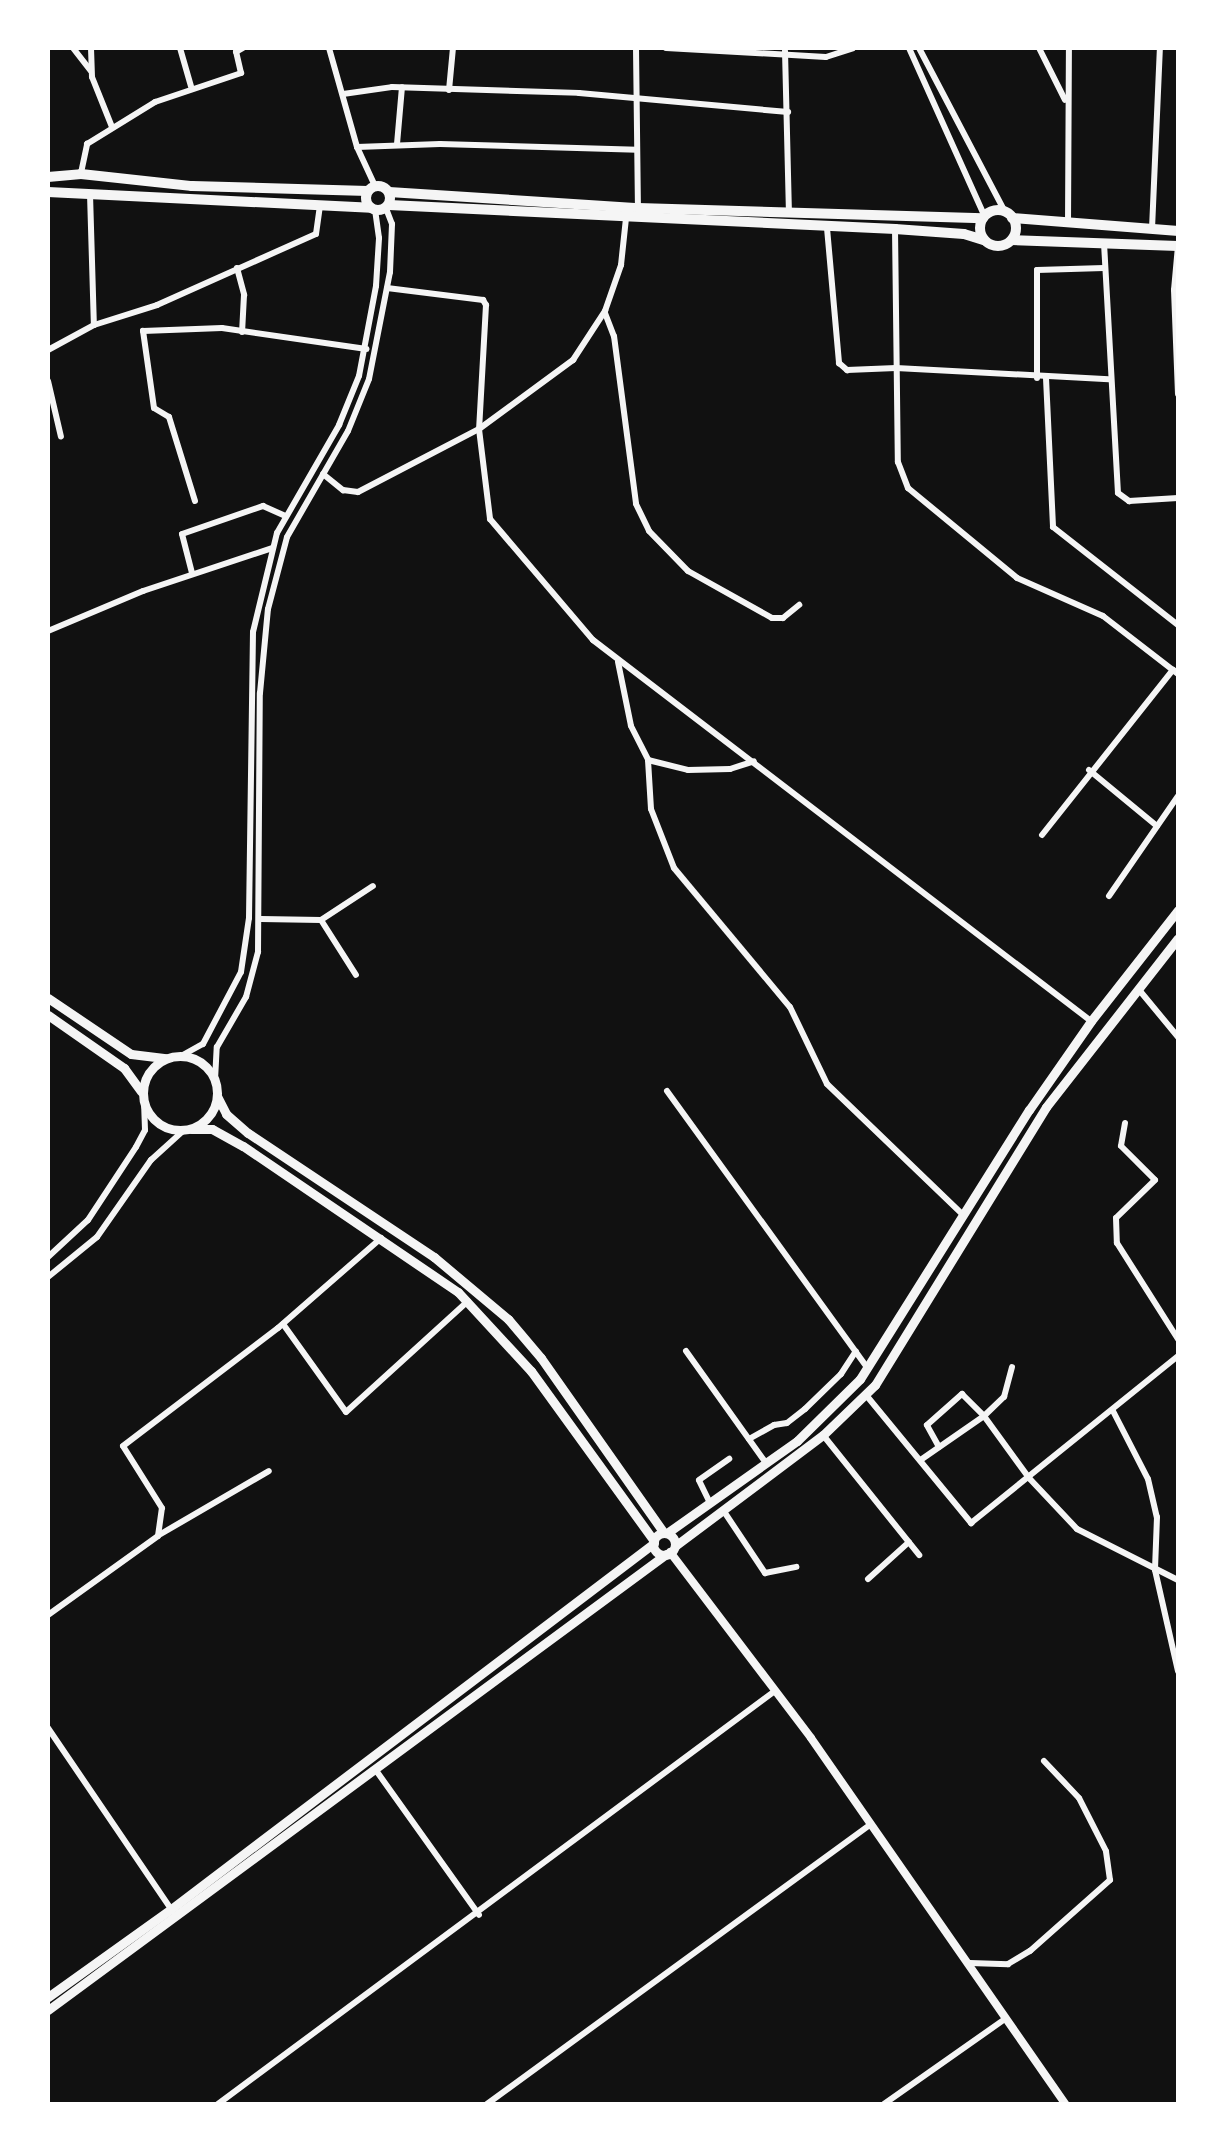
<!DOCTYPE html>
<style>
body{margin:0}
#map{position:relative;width:1226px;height:2152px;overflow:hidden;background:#111;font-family:"Fira Sans Condensed",sans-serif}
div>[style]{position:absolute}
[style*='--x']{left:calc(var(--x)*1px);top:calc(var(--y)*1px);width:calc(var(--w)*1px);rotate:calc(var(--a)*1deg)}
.minor>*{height:6px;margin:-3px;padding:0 3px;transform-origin:3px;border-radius:3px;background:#f5f5f5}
.tertiary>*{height:8px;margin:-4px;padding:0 4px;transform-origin:4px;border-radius:4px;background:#f5f5f5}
.secondary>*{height:9px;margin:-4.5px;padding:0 4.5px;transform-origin:4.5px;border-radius:4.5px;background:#f5f5f5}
.secondary>.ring{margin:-4.5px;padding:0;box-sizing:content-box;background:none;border:9px solid #f5f5f5;border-radius:50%}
.trunk>*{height:10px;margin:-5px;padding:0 5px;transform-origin:5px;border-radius:5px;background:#f5f5f5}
.trunk>.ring{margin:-5px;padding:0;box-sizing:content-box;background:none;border:10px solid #f5f5f5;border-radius:50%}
span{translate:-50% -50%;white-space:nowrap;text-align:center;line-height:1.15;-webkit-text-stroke:8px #fff;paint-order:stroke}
.frame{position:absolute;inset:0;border:50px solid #fff;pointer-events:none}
</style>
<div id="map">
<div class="minor">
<div style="--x:73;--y:48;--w:29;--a:52"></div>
<div style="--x:91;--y:48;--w:29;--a:88"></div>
<div style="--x:92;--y:77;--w:54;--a:68.2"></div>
<div style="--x:180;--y:48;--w:40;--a:74"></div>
<div style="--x:329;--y:48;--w:103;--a:74.2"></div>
<div style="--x:357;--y:147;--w:43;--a:65.2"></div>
<div style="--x:636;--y:48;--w:159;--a:89.3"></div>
<div style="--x:666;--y:48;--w:160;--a:3.2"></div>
<div style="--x:826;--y:57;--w:28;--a:-18"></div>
<div style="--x:909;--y:48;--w:185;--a:65.8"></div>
<div style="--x:919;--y:48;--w:185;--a:62.3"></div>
<div style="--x:1039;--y:48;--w:58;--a:63.4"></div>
<div style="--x:785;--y:51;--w:162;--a:88.6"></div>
<div style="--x:449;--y:90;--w:42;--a:-84.6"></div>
<div style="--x:343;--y:94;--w:49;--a:-8.1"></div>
<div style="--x:392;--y:87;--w:187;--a:1.8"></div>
<div style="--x:579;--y:93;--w:210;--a:5.2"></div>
<div style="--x:397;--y:144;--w:57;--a:-85"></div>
<div style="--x:357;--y:147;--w:83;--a:-2.1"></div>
<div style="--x:440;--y:144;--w:197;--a:1.7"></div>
<div style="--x:81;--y:173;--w:30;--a:-78"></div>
<div style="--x:87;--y:144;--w:80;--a:-31.7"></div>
<div style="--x:155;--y:102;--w:91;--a:-18.6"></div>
<div style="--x:241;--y:73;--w:22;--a:-103"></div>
<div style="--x:236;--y:52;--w:8;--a:-30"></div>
<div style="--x:90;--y:194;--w:131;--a:88.3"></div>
<div style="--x:1068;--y:224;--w:176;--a:-89.7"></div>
<div style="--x:827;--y:228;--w:136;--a:84.9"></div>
<div style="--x:839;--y:363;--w:11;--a:41"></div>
<div style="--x:847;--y:370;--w:49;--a:-2.3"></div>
<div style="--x:896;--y:368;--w:213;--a:3"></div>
<div style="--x:895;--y:229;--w:233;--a:89.3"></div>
<div style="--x:898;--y:462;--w:28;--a:69"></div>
<div style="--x:908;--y:488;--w:141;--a:39.5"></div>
<div style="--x:1017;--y:578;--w:94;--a:23.8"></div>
<div style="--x:1103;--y:616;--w:95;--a:37.7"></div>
<div style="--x:1152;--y:229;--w:181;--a:-87.5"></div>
<div style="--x:1104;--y:243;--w:250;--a:86.8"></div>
<div style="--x:1118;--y:493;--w:14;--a:36"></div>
<div style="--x:1129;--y:501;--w:49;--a:-3.5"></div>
<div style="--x:1178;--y:246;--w:44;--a:95.2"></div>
<div style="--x:1174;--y:290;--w:104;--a:87.8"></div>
<div style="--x:237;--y:268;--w:28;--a:75"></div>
<div style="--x:244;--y:295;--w:37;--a:93"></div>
<div style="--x:387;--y:288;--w:97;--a:7.1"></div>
<div style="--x:483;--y:300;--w:6;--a:59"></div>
<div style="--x:486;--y:305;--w:124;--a:93.2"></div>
<div style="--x:479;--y:429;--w:91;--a:83"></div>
<div style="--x:490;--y:519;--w:159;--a:49.6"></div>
<div style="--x:593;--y:640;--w:627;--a:37.42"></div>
<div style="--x:605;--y:313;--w:25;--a:69"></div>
<div style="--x:614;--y:336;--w:169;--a:82.5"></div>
<div style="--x:636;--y:504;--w:30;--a:64"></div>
<div style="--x:649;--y:531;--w:56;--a:45.7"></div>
<div style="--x:688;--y:571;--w:96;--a:29.2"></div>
<div style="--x:772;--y:618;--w:11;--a:0"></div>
<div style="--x:783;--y:618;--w:21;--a:-39"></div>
<div style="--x:48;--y:350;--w:52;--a:-28.5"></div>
<div style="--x:94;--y:325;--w:66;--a:-17.6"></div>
<div style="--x:157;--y:305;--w:174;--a:-24.1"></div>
<div style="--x:316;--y:234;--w:30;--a:-82"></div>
<div style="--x:1037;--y:378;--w:108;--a:-90"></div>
<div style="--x:1037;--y:270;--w:67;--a:-1.7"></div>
<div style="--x:1046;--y:378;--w:149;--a:87.3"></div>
<div style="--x:1053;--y:527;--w:159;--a:38.1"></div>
<div style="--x:48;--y:381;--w:57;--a:76.9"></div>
<div style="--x:323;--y:474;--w:26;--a:39"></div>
<div style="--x:343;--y:490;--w:15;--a:8"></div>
<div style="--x:358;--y:492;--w:136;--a:-27.5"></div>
<div style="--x:479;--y:429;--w:117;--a:-36.3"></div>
<div style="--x:573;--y:360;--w:59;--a:-56.9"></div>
<div style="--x:605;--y:311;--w:49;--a:-70.8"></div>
<div style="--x:621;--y:265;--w:47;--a:-83.9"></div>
<div style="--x:195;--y:501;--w:88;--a:-107.2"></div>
<div style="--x:169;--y:417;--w:17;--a:-149"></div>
<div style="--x:154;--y:408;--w:78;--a:-98.1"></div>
<div style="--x:143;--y:331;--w:79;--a:-2.2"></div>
<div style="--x:222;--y:328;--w:146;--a:8.3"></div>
<div style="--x:192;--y:573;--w:40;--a:-104.4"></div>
<div style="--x:182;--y:534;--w:86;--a:-19.1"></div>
<div style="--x:263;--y:506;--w:24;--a:24"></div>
<div style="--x:48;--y:631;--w:103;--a:-22.8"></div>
<div style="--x:143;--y:591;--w:136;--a:-18.4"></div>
<div style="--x:618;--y:662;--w:65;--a:78.5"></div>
<div style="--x:631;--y:726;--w:38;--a:63"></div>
<div style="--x:648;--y:760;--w:49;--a:86.5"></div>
<div style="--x:651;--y:809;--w:63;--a:68.7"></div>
<div style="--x:674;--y:868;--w:181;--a:50.2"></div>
<div style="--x:790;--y:1007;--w:85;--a:64.3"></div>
<div style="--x:827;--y:1084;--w:187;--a:43.9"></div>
<div style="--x:648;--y:760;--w:41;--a:14"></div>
<div style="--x:688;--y:770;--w:42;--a:-1.4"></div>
<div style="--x:730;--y:769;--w:25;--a:-18"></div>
<div style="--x:1089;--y:770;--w:88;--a:39.5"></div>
<div style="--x:1042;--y:835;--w:211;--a:-51.6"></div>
<div style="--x:1109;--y:896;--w:121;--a:-55.4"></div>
<div style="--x:261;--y:919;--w:60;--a:1"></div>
<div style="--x:321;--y:920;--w:65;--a:57.5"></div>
<div style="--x:321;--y:920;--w:62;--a:-33.2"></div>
<div style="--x:1140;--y:991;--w:60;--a:50.4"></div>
<div style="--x:181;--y:1056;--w:25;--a:-29"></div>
<div style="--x:203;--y:1044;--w:81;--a:-62.2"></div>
<div style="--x:241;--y:972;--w:55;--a:-81.6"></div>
<div style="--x:249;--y:918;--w:286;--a:-89.2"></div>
<div style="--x:253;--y:632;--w:102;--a:-76.4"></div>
<div style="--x:277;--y:533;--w:125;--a:-60.1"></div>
<div style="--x:339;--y:425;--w:53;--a:-67.8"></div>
<div style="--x:359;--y:376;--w:92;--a:-79.3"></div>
<div style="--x:376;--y:286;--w:48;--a:-86.4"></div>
<div style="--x:379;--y:238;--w:28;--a:-98"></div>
<div style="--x:215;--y:1080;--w:33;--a:-87"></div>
<div style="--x:217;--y:1047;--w:58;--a:-59.9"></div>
<div style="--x:246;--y:997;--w:47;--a:-75.1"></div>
<div style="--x:258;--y:952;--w:259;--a:-89.6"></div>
<div style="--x:260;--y:693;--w:84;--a:-84.6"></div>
<div style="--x:268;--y:609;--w:74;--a:-75.2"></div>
<div style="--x:287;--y:537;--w:122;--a:-60.1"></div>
<div style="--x:348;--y:431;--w:56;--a:-68"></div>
<div style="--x:369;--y:379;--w:109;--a:-78.9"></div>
<div style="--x:390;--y:272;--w:48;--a:-87.6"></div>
<div style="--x:392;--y:224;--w:17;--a:-111"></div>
<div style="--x:667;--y:1091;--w:341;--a:54.1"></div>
<div style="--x:1125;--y:1123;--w:23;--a:100"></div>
<div style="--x:1121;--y:1146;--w:48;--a:45"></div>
<div style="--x:1155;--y:1180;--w:54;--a:135.7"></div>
<div style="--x:1116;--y:1218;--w:25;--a:88"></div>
<div style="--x:1117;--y:1243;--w:114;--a:57.6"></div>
<div style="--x:48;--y:1257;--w:54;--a:-42.8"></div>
<div style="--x:88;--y:1220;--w:87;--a:-56.7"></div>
<div style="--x:136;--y:1147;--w:19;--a:-62"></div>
<div style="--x:145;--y:1130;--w:27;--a:-92"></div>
<div style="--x:48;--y:1277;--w:63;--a:-39.2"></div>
<div style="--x:97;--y:1237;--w:94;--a:-55"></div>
<div style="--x:151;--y:1160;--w:43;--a:-42.2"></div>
<div style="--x:283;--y:1324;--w:108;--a:54.4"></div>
<div style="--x:346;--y:1412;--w:165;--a:-42.3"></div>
<div style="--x:686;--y:1351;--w:138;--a:54.5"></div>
<div style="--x:866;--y:1395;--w:166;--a:50.6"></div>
<div style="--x:971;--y:1523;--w:266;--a:-38.9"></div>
<div style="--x:1113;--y:1411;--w:76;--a:62.8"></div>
<div style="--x:1148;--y:1479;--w:39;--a:77"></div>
<div style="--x:1157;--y:1517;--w:53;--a:92.2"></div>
<div style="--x:1155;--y:1570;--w:104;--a:77.2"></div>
<div style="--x:823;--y:1435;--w:154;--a:51.3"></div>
<div style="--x:749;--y:1439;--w:29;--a:-29"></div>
<div style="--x:774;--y:1425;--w:13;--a:-9"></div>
<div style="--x:787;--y:1423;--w:23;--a:-38"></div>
<div style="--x:805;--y:1409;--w:50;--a:-44.2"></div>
<div style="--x:841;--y:1374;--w:27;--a:-57"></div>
<div style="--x:939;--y:1447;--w:25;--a:-119"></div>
<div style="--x:927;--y:1425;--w:47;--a:-41.5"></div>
<div style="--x:962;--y:1394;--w:31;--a:45"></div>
<div style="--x:984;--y:1416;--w:28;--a:-44"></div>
<div style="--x:1004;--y:1397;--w:31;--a:-75"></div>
<div style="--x:922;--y:1459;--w:75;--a:-34.7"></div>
<div style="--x:984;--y:1416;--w:77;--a:54"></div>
<div style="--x:1029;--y:1478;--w:70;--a:46.7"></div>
<div style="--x:1077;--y:1529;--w:113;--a:26.8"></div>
<div style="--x:710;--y:1503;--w:25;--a:-116"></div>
<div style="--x:699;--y:1480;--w:37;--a:-35"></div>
<div style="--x:723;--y:1510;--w:76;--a:56.3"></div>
<div style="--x:765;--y:1573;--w:32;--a:-11"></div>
<div style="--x:159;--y:1535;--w:127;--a:-30.2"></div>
<div style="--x:868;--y:1579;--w:55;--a:-42.1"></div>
<div style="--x:48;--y:1615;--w:135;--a:-35.7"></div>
<div style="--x:158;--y:1536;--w:28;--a:-82"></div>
<div style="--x:162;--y:1508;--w:73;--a:-122.2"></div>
<div style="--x:123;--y:1446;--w:195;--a:-37.3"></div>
<div style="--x:278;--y:1328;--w:137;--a:-41.1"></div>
<div style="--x:48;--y:1728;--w:219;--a:55.8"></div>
<div style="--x:375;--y:1769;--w:179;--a:54.5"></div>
<div style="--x:970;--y:1963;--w:38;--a:2"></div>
<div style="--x:1008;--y:1964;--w:26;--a:-31"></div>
<div style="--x:1030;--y:1951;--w:107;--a:-41.6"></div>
<div style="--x:1110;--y:1880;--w:29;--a:-98"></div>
<div style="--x:1106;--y:1851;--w:59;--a:-117"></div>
<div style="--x:1079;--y:1798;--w:51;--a:-133.4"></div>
<div style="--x:218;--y:2104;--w:693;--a:-36.56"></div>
<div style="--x:487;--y:2104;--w:473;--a:-36.1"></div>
<div style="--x:884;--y:2104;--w:148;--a:-35.1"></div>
</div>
<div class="tertiary">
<div style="--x:670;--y:1552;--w:233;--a:52.8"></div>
<div style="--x:811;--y:1738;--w:446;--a:55.2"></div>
</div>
<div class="secondary">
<div style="--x:48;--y:998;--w:100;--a:34"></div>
<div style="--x:131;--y:1054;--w:35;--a:7"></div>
<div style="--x:48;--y:1015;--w:93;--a:34.9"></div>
<div style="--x:124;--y:1068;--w:29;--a:54"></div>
<div class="ring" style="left:143px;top:1056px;width:65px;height:65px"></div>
<div style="--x:217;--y:1096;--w:20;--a:63"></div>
<div style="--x:226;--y:1114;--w:29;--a:41"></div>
<div style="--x:248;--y:1133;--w:224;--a:33.7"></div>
<div style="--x:434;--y:1257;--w:97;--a:40"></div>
<div style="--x:508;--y:1319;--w:51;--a:49.8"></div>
<div style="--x:541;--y:1358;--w:214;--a:54.9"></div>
<div style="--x:191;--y:1129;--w:21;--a:0"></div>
<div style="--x:212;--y:1129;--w:35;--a:29"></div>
<div style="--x:243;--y:1146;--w:260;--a:34.2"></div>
<div style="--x:458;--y:1292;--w:108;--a:47.3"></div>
<div style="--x:531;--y:1371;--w:210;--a:54.1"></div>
<div style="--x:667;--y:1533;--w:159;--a:-35.3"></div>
<div style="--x:797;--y:1441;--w:88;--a:-44.5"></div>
<div style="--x:860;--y:1379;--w:318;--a:-57.9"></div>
<div style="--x:1029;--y:1110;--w:108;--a:-55.1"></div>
<div style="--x:1091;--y:1021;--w:141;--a:-51.9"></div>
<div class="ring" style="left:653px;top:1533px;width:13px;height:13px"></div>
<div style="--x:675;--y:1546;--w:185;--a:-36.9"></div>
<div style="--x:823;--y:1435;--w:72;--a:-43.9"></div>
<div style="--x:875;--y:1385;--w:326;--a:-58.4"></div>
<div style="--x:1046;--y:1107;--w:214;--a:-52"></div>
<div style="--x:48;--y:1997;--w:151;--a:-35.6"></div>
<div style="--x:171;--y:1909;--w:606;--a:-37.15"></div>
<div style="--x:48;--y:2010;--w:768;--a:-36.42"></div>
</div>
<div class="trunk">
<div style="--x:48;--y:177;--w:33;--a:-5"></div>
<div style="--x:81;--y:174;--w:112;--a:6.2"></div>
<div style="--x:192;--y:186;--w:176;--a:1.6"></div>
<div class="ring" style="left:366px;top:186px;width:14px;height:14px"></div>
<div style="--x:48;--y:192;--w:323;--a:2.8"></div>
<div style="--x:389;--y:192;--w:250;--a:3.7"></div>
<div style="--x:638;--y:208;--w:345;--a:1.7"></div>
<div style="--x:389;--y:205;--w:507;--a:2.72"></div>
<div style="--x:895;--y:229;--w:69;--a:4.1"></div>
<div style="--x:964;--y:234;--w:21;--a:17"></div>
<div class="ring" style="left:980px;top:210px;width:26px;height:26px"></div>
<div style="--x:1012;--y:218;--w:167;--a:4.5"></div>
<div style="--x:1012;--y:240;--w:166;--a:2.1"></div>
</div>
<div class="frame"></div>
</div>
